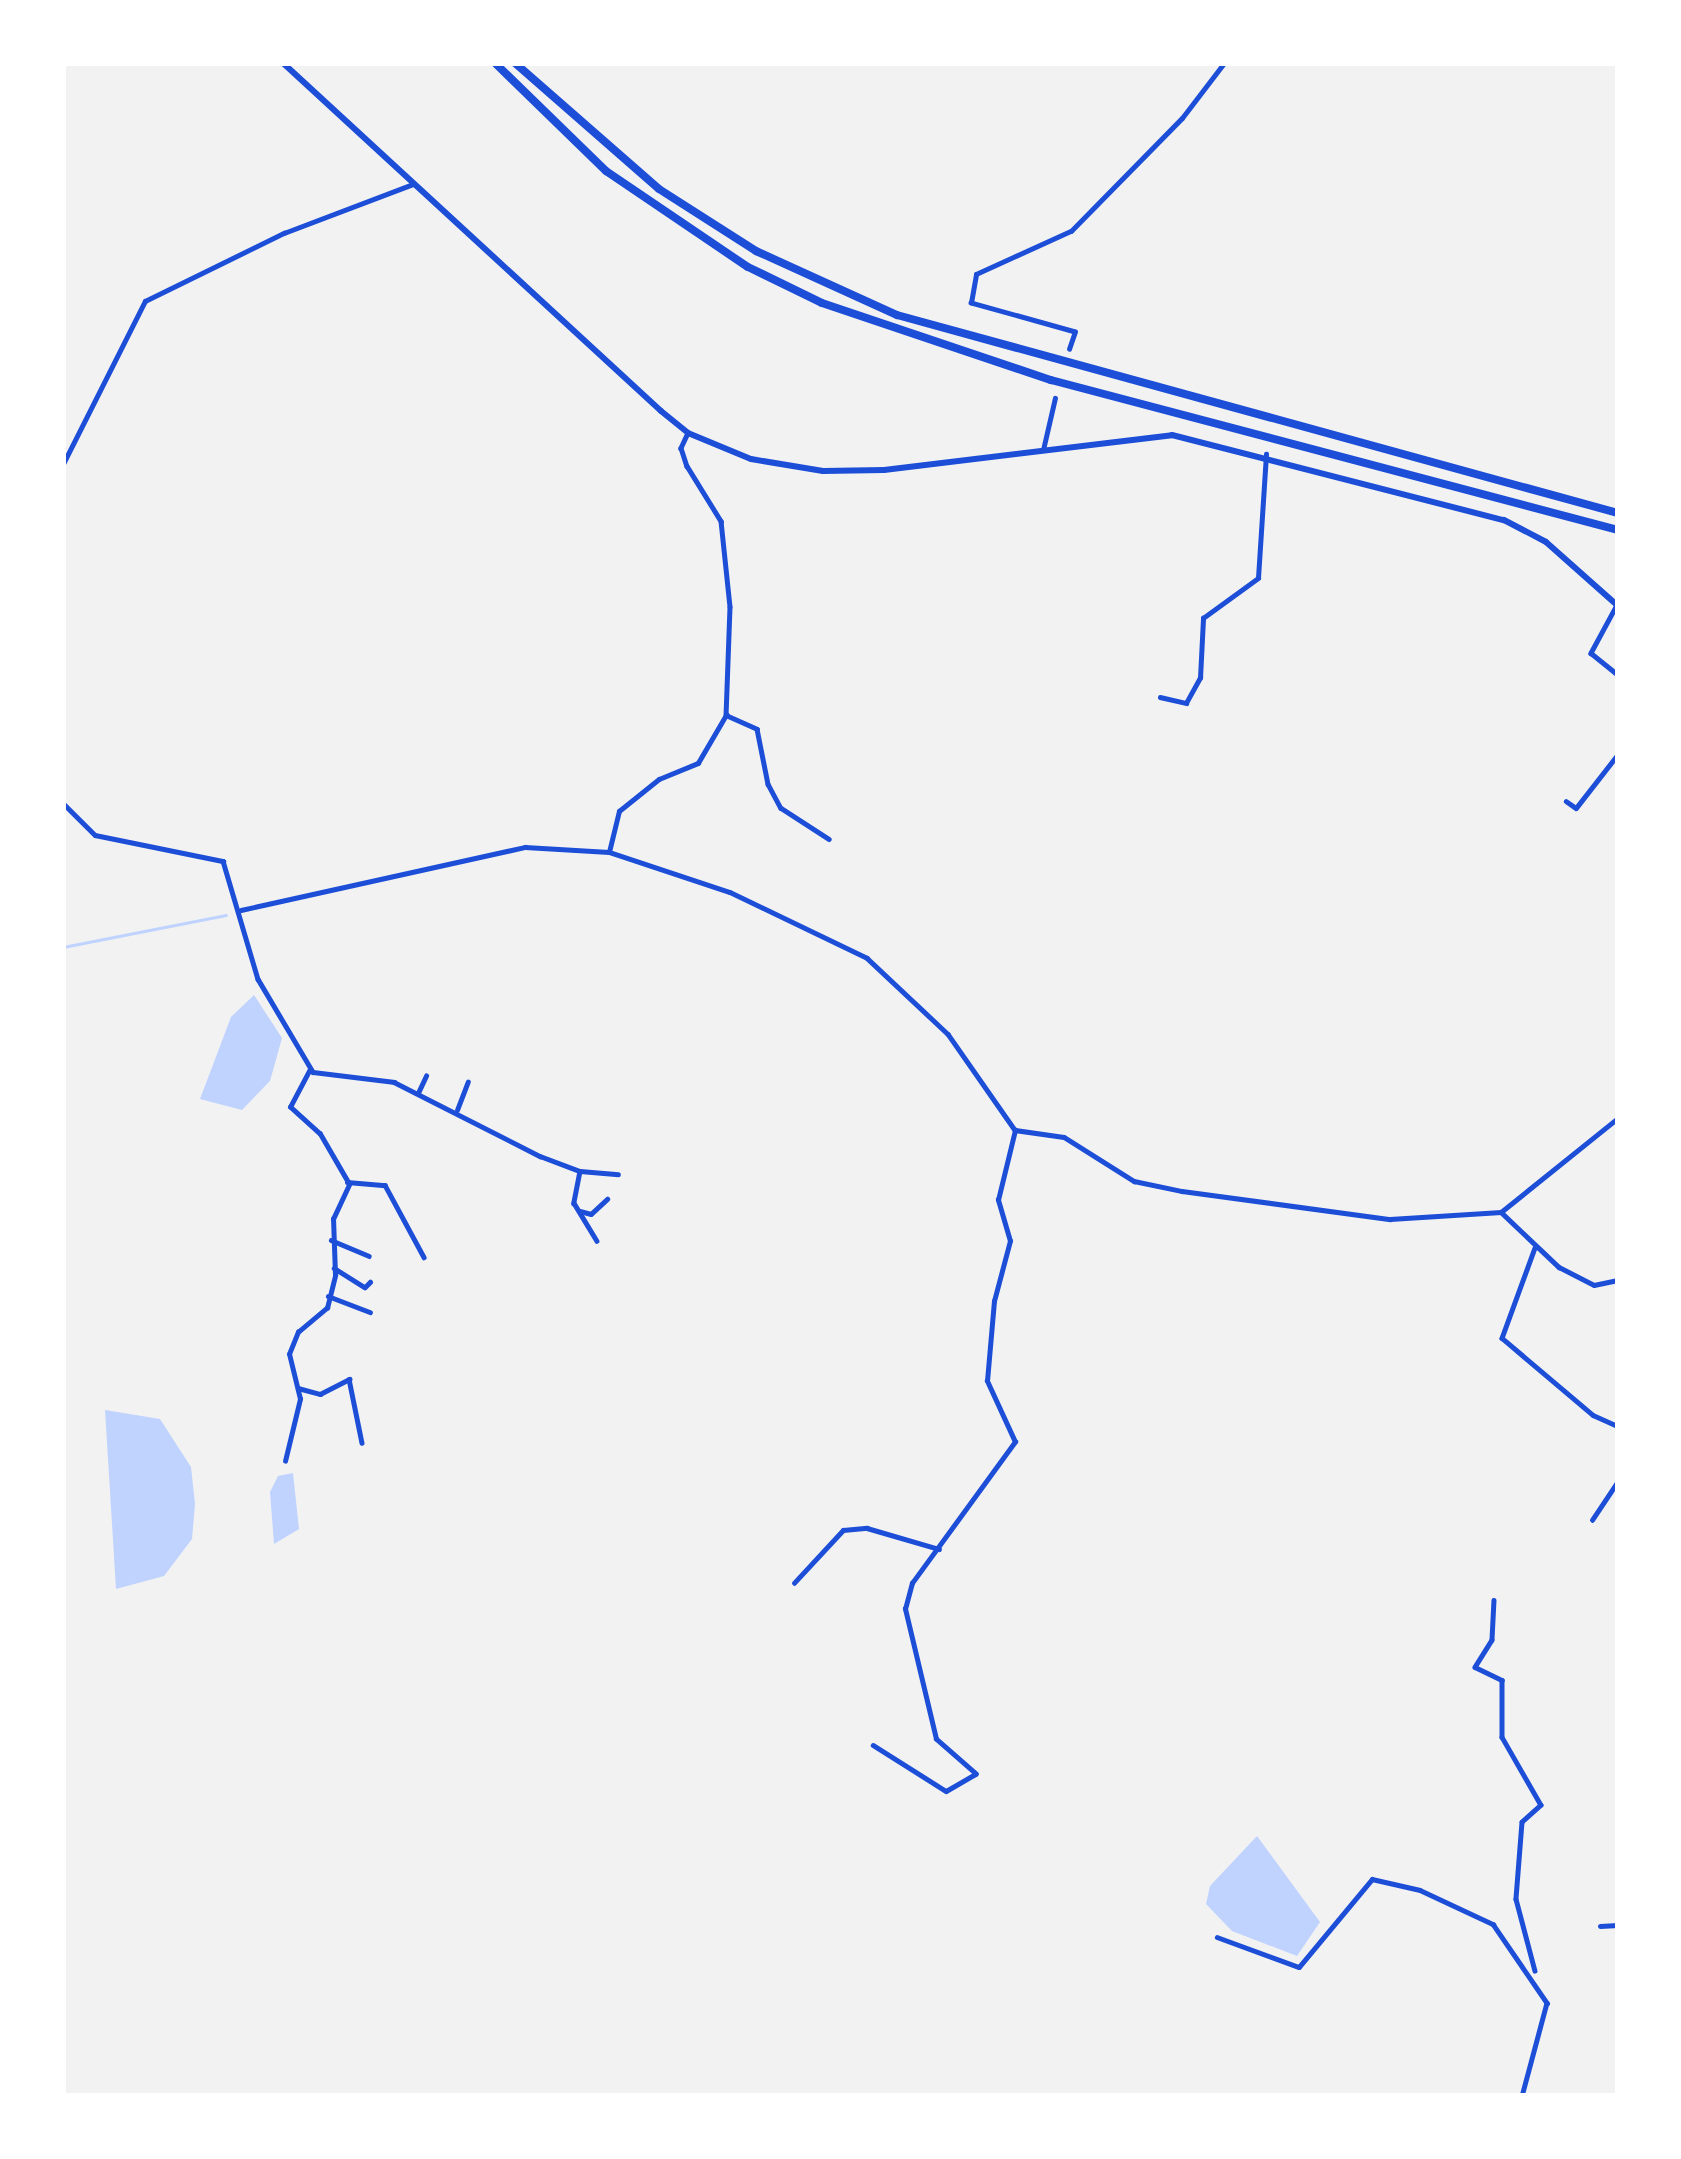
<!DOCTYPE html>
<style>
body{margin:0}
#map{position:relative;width:1681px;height:2159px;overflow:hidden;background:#f2f2f2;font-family:"IBM Plex Serif",serif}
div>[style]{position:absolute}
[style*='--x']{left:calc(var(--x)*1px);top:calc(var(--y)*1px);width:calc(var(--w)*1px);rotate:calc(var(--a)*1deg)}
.water>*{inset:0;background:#bfd3fe}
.stream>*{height:3px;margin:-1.5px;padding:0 1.5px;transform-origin:1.5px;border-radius:1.5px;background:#bfd3fe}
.minor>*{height:4.5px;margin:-2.25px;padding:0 2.25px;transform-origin:2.25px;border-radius:2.25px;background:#1d4ed8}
.secondary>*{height:6px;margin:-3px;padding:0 3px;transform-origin:3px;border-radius:3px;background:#1d4ed8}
.motorway>*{height:8px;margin:-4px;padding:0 4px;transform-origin:4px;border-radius:4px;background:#1d4ed8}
span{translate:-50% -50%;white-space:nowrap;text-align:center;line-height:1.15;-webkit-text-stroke:12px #fff;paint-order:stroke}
.frame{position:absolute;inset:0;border:66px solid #fff;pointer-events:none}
</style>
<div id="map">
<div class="water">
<div style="clip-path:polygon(254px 995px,282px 1038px,270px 1081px,242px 1110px,200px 1099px,231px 1017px)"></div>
<div style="clip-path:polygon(105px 1410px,160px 1419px,191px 1467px,195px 1504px,192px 1539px,164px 1576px,116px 1589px)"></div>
<div style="clip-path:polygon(293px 1473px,299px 1529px,274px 1544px,270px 1492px,278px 1476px)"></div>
<div style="clip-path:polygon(1257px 1836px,1320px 1922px,1297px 1956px,1232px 1931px,1206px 1904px,1210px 1886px)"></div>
</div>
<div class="stream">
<div style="--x:63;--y:947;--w:166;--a:-11.1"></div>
</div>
<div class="minor">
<div style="--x:1069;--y:349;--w:18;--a:-71"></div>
<div style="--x:1075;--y:332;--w:108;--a:-164.4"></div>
<div style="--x:971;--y:303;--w:29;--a:-80"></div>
<div style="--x:976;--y:274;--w:104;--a:-24.4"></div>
<div style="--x:1071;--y:231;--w:158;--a:-45.5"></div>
<div style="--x:1182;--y:118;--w:69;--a:-52.6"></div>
<div style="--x:688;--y:433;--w:17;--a:115"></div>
<div style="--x:681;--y:448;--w:19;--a:72"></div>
<div style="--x:687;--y:466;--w:65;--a:58.3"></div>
<div style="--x:721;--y:521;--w:86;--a:84"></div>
<div style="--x:730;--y:607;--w:108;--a:92.1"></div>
<div style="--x:726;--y:715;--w:34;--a:24"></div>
<div style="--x:757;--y:729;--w:56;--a:78.7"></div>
<div style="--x:768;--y:784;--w:27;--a:62"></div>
<div style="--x:781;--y:808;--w:57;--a:32.9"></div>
<div style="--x:1043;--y:450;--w:53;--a:-77"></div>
<div style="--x:63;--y:464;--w:182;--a:-63.3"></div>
<div style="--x:145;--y:301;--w:155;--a:-26.1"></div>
<div style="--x:284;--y:233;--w:138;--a:-20.8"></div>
<div style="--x:1617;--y:605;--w:55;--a:118.4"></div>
<div style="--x:1591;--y:653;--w:35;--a:39"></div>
<div style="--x:1160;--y:697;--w:27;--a:13"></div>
<div style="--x:1186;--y:703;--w:29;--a:-61"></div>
<div style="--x:1200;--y:678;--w:60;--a:-87.1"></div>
<div style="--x:1203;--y:618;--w:68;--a:-36"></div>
<div style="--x:1258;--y:578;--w:124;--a:-86.3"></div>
<div style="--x:1566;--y:801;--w:12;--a:35"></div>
<div style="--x:1576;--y:808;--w:68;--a:-52.1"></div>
<div style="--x:63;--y:803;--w:45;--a:45"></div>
<div style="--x:95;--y:835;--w:131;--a:11.5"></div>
<div style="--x:223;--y:861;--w:123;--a:73.5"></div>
<div style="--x:258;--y:979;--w:108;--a:59.4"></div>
<div style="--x:313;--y:1072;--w:82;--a:7"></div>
<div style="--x:394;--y:1082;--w:164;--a:26.9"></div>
<div style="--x:540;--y:1156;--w:43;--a:20.6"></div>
<div style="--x:580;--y:1171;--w:38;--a:5"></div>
<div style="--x:609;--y:852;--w:42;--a:-76.3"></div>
<div style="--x:619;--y:811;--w:51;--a:-38.7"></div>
<div style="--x:659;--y:779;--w:42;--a:-22.3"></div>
<div style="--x:698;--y:763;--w:56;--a:-59.7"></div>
<div style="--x:241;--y:910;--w:291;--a:-12.5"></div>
<div style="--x:525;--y:847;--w:84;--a:3.4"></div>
<div style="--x:609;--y:852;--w:127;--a:18.3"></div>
<div style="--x:730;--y:892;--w:152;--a:25.7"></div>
<div style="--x:867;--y:958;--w:111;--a:43.2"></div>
<div style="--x:948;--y:1034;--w:117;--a:55.1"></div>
<div style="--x:1015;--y:1130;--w:49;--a:8.1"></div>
<div style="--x:1064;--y:1137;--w:83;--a:32.2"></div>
<div style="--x:1134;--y:1181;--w:49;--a:11.8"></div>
<div style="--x:1182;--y:1191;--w:210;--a:7.7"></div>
<div style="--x:1390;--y:1219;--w:111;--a:-3.6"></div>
<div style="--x:1501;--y:1212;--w:150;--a:-38.8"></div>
<div style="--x:418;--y:1093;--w:19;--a:-65"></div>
<div style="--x:457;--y:1110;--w:30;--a:-69"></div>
<div style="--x:580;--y:1171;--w:33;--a:101"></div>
<div style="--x:574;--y:1203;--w:44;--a:58.8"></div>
<div style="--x:347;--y:1182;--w:38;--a:5"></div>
<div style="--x:385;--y:1185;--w:82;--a:61.6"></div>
<div style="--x:580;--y:1211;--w:11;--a:15"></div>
<div style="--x:591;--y:1214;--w:22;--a:-43"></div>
<div style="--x:1501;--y:1212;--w:80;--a:43.5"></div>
<div style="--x:1559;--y:1267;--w:39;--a:27"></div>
<div style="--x:1594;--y:1285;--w:25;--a:-12"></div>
<div style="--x:331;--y:1240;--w:41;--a:22.8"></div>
<div style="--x:1535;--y:1248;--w:96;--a:110.1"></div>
<div style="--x:1502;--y:1338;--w:119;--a:40.2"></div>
<div style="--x:1593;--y:1415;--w:27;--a:24"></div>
<div style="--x:334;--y:1268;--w:36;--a:32"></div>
<div style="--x:365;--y:1287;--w:7;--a:-45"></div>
<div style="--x:328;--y:1296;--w:45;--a:20.9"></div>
<div style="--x:298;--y:1388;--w:23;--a:15"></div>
<div style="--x:320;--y:1394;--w:33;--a:-27"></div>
<div style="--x:349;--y:1379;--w:65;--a:78.5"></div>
<div style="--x:285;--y:1461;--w:64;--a:-76.4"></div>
<div style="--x:300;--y:1399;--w:46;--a:-103.7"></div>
<div style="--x:289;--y:1354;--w:24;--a:-68"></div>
<div style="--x:298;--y:1332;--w:38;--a:-40"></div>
<div style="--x:327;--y:1308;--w:34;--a:-76"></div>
<div style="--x:335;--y:1275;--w:56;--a:-92"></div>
<div style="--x:333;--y:1219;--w:38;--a:-65"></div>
<div style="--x:349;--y:1184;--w:58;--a:-120.1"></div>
<div style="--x:320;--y:1134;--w:40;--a:-138"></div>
<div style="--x:290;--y:1107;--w:43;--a:-62.2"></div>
<div style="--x:1592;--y:1520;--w:47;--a:-56.3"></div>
<div style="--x:794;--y:1583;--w:72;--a:-47.2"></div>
<div style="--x:843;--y:1530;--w:24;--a:-5"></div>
<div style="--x:867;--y:1528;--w:75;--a:16.3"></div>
<div style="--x:1494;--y:1600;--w:40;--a:92.9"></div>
<div style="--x:1492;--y:1640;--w:32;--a:122"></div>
<div style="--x:1475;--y:1667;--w:30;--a:26"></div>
<div style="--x:1502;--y:1680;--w:57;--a:90"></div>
<div style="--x:1502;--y:1737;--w:78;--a:60.2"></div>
<div style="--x:1541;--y:1805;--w:25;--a:138"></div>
<div style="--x:1522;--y:1822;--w:77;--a:94.5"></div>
<div style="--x:1516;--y:1899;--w:74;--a:75.2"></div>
<div style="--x:873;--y:1745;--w:86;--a:32.2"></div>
<div style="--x:946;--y:1791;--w:34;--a:-30"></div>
<div style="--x:976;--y:1774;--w:53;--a:-138.8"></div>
<div style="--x:936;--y:1739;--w:134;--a:-103.4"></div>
<div style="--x:905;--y:1609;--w:27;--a:-75"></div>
<div style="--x:912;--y:1583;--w:175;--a:-53.9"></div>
<div style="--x:1015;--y:1442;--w:67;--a:-114.7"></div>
<div style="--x:987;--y:1381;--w:80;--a:-85"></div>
<div style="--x:994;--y:1301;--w:62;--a:-75.1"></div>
<div style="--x:1010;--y:1241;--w:43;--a:-106.3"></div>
<div style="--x:998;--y:1200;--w:72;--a:-76.3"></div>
<div style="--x:1600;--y:1926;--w:18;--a:-3"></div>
<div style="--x:1217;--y:1937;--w:87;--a:20.1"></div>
<div style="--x:1299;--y:1967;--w:114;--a:-50.3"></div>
<div style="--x:1372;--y:1879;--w:49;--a:12.9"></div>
<div style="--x:1420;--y:1890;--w:81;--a:25"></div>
<div style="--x:1493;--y:1924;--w:96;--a:55.6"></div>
<div style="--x:1547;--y:2003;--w:96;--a:105"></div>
</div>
<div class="secondary">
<div style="--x:283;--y:63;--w:514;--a:42.63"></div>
<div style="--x:661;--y:411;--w:35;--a:39"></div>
<div style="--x:688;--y:433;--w:68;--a:22.4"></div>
<div style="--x:751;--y:459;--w:73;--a:9.5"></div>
<div style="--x:823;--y:471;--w:61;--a:-0.9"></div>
<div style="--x:884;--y:470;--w:290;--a:-6.9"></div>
<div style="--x:1172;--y:435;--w:343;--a:14.4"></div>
<div style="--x:1504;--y:520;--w:47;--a:27.6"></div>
<div style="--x:1546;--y:542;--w:96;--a:41.6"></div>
</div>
<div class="motorway">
<div style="--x:495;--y:63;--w:155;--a:44.2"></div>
<div style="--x:606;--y:171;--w:171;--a:34.1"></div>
<div style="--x:748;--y:267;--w:82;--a:25.9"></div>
<div style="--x:822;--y:303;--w:242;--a:18.6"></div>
<div style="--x:1051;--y:380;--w:587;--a:14.82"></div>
<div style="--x:515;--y:63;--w:191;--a:41.2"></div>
<div style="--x:659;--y:189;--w:115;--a:32.6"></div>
<div style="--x:756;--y:251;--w:155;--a:24.4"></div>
<div style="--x:897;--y:315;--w:748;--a:15.36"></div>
</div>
<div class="frame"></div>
</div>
